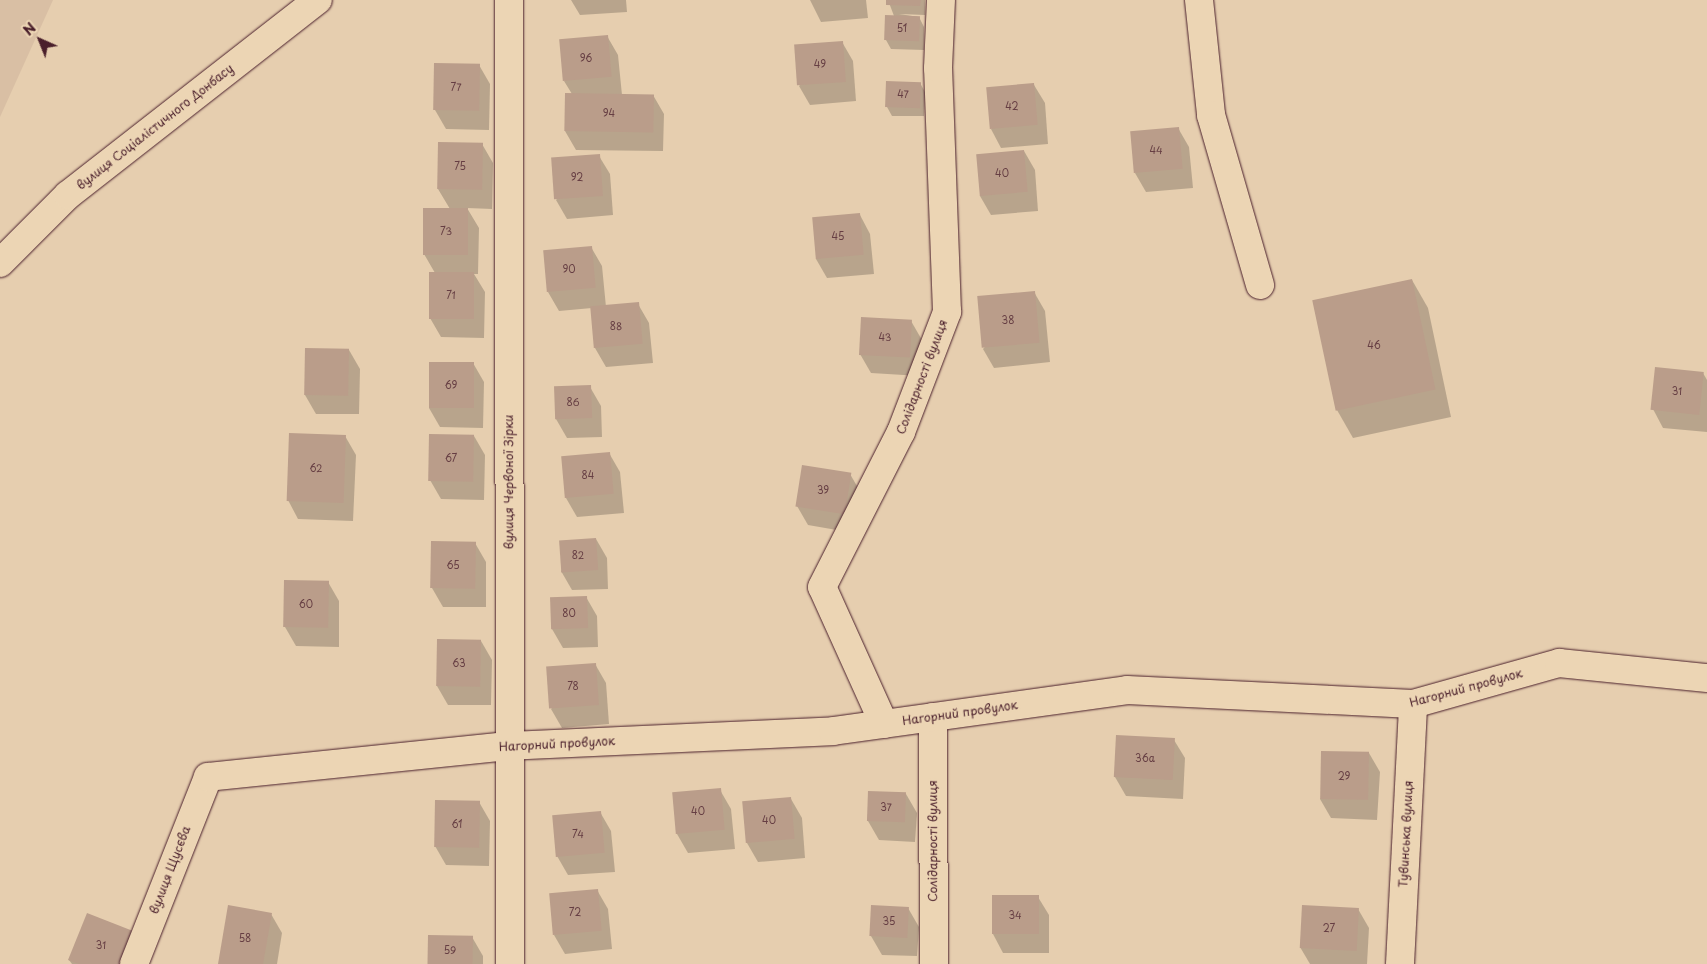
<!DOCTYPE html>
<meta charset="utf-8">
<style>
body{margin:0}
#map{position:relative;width:1707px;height:964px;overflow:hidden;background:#e6ceaf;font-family:"Playpen Sans",sans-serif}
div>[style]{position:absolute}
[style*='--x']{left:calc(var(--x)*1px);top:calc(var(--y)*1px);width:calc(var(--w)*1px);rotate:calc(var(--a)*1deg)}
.built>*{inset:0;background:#d9bfa4}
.shadow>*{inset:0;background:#0003}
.building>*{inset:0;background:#ba9d8a;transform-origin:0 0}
.roads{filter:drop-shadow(0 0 1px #4a1f2b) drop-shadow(0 0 1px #4a1f2b)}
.minor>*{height:28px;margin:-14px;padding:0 14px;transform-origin:14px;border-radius:14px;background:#ecd5b4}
.tertiary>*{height:28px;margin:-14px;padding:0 14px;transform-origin:14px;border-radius:14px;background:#ecd5b4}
span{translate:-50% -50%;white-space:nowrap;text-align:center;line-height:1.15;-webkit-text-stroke:4px #ecd5b4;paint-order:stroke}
.number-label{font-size:10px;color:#663e43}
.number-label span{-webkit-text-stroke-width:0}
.street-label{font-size:12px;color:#4a1f2b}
.north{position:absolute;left:15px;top:15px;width:50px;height:50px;-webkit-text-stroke:4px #ecd5b4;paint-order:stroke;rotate:316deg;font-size:14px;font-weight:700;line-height:20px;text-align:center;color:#4a1f2b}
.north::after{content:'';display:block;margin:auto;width:18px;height:22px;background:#4a1f2b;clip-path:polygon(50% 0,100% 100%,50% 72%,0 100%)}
</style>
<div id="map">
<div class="built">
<div style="clip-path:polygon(0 0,53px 0,0 117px)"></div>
</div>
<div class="shadow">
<div style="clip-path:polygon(571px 0,626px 0,627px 12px,580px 15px)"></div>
<div style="clip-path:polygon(810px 0,866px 0,868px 18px,821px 22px)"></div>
<div style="clip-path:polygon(888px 0,925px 0,925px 15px,899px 14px,919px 17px,924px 27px,924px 50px,891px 49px,886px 40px,894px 16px)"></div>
<div style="clip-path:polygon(607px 36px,618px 55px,622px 95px,653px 95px,664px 114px,663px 151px,576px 150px,565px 131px,566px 94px,572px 94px,564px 81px)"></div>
<div style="clip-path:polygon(842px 42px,853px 61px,856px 101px,810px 105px,799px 86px)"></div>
<div style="clip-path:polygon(479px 65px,490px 84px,489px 130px,446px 129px,435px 110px)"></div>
<div style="clip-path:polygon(920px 83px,925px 92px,924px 116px,892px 116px,887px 107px)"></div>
<div style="clip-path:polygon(1034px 85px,1045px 103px,1048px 144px,1001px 148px,991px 129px)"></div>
<div style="clip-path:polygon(1178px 128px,1189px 147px,1193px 188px,1146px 192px,1135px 173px)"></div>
<div style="clip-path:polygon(439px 144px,482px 144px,493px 163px,492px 209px,467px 208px,479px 228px,478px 274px,474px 274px,485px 292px,484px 338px,441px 337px,430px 318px,435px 273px,424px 254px,450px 209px,438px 189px)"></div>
<div style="clip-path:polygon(1024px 151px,1035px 170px,1038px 211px,991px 215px,980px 196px)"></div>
<div style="clip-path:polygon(599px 156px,610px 174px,613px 215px,567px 219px,556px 200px)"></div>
<div style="clip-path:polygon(860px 215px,870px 234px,874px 274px,827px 278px,816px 259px)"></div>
<div style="clip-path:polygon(591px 247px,602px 266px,606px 307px,638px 304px,649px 323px,653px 363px,606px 367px,595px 348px,592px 308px,559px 311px,548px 292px)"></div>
<div style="clip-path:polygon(1412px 280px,1428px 308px,1451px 417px,1353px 438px,1337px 410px)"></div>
<div style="clip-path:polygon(1034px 292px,1045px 311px,1050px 362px,994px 368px,983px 349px)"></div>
<div style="clip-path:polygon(911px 321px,922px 340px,920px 376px,871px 373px,860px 354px)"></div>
<div style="clip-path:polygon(349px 350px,360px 369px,359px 414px,316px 414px,305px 395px)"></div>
<div style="clip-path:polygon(473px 363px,484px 382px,483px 428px,440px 427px,429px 408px)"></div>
<div style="clip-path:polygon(1703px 373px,1707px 380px,1707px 432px,1663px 428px,1653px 409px)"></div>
<div style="clip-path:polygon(590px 387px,601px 406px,602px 437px,567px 438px,556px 419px)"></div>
<div style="clip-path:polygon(345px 436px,356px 455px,353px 521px,298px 519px,288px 500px)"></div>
<div style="clip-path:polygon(474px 436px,485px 455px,484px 500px,441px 499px,430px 480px)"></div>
<div style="clip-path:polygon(609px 453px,620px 472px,624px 513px,577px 517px,566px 498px,563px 458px)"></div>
<div style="clip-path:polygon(850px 474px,861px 493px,854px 533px,808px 525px,797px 506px)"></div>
<div style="clip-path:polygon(596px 539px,607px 558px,608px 589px,572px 590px,561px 571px)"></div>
<div style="clip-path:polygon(475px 543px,486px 562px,486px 607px,443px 607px,432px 588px)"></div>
<div style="clip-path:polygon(286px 582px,328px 582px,339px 601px,339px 647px,296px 646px,285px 627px)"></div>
<div style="clip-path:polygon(586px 597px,597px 616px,598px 647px,563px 648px,552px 629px)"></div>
<div style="clip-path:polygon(481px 641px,492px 660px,491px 705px,448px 705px,437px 686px)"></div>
<div style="clip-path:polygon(595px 664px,606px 683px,609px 724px,562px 728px,551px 709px)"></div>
<div style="clip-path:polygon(1174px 740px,1185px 758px,1183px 799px,1126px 796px,1115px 777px)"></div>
<div style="clip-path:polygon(1369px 753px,1380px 772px,1377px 820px,1331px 818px,1320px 799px)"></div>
<div style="clip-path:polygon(720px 790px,731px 809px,735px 849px,688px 853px,677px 834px,673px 794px)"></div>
<div style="clip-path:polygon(869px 792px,906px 794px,917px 813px,915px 842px,879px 840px,868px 821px)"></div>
<div style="clip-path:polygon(791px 799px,802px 818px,805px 858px,758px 862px,747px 843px,744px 802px)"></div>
<div style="clip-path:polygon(479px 802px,490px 821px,489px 866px,446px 865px,435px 846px)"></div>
<div style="clip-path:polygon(600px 812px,611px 831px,615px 872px,568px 875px,557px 856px)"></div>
<div style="clip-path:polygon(597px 890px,608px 909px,612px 949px,565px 954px,554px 935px)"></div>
<div style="clip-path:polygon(1038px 897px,1049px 915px,1049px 953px,1003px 953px,993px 934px)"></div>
<div style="clip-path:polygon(908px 908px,919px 927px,917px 956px,882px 955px,871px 936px)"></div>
<div style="clip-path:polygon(1358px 909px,1369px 928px,1367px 964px,1310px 964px,1300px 947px)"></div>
<div style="clip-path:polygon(271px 914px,282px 933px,277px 964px,219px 964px)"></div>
<div style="clip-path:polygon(132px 932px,138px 964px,72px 964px,69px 960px)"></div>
<div style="clip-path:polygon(472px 937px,483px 956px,483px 964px,429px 964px)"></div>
</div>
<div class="building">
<div style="clip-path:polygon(886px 0,921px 0,920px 6px,886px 5px)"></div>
<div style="left:885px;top:15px;width:35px;height:25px;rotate:2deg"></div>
<div style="left:608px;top:35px;width:42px;height:49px;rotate:85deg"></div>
<div style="left:843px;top:41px;width:41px;height:49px;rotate:86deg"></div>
<div style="left:434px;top:63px;width:46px;height:47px;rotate:1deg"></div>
<div style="left:886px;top:81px;width:35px;height:26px;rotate:2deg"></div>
<div style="left:1034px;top:83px;width:42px;height:48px;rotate:85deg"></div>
<div style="left:565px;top:93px;width:89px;height:38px;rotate:1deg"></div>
<div style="left:1179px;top:127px;width:42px;height:49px;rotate:85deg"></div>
<div style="left:438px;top:142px;width:45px;height:47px;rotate:1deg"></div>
<div style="left:1024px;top:150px;width:42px;height:48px;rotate:85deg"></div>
<div style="left:600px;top:154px;width:42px;height:49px;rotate:86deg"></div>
<div style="left:423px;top:208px;width:45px;height:47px"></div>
<div style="left:860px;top:213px;width:42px;height:48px;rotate:85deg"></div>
<div style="left:592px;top:246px;width:42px;height:49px;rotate:85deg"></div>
<div style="left:429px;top:272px;width:45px;height:47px"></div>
<div style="left:1412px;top:279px;width:113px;height:102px;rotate:78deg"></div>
<div style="left:1035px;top:291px;width:52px;height:58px;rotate:85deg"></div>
<div style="left:639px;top:302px;width:42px;height:49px;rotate:85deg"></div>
<div style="left:861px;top:317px;width:51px;height:38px;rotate:3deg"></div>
<div style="left:305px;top:348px;width:44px;height:47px;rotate:1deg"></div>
<div style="left:429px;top:362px;width:45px;height:46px"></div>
<div style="left:1655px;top:367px;width:49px;height:43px;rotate:6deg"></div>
<div style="left:591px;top:385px;width:33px;height:37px;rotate:88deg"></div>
<div style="left:289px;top:433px;width:57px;height:68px;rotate:2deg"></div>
<div style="left:429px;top:434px;width:45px;height:47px;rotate:1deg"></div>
<div style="left:610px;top:452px;width:42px;height:49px;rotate:85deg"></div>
<div style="left:802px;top:465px;width:50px;height:42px;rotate:9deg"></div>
<div style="left:596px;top:538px;width:32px;height:37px;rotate:86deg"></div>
<div style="left:431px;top:541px;width:45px;height:47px;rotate:1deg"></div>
<div style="left:284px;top:580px;width:45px;height:47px;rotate:1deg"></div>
<div style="left:587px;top:596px;width:32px;height:37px;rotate:88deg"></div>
<div style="left:437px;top:639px;width:44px;height:47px;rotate:1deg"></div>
<div style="left:596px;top:663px;width:42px;height:50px;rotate:86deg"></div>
<div style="left:1116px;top:735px;width:59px;height:42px;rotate:3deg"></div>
<div style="left:1321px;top:751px;width:48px;height:48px;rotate:1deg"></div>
<div style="left:721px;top:788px;width:42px;height:49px;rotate:85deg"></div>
<div style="left:868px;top:791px;width:38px;height:30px;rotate:2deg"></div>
<div style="left:791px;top:797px;width:42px;height:49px;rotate:85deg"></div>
<div style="left:435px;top:800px;width:45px;height:47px;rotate:1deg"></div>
<div style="left:601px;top:811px;width:42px;height:49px;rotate:85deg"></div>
<div style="left:598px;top:889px;width:42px;height:49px;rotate:85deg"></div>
<div style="left:992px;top:895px;width:47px;height:39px"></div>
<div style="clip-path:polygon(228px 905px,272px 913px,263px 964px,218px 964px)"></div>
<div style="left:871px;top:905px;width:38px;height:31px;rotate:3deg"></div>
<div style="left:1302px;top:905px;width:57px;height:43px;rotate:3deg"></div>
<div style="clip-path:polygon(87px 913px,133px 931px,120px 964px,79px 964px,68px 960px)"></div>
<div style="left:428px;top:935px;width:45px;height:29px;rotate:1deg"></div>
</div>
<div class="roads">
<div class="minor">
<div style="--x:1199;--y:0;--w:116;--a:84"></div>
<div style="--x:1211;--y:115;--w:177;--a:73.9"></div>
<div style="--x:0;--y:263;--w:96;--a:-45"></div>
<div style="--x:68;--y:195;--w:317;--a:-38"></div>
<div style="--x:933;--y:717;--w:247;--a:89.8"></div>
<div style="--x:884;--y:724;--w:150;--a:-114.3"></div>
<div style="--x:822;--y:587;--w:174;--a:-63"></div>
<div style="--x:901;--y:432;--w:129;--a:-69"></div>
<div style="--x:947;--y:312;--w:244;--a:-92.1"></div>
<div style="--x:938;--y:68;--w:68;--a:-87.5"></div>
<div style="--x:134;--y:964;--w:201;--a:-68.4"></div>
<div style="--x:208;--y:777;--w:302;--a:-5.9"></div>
<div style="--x:508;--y:746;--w:325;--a:-2.6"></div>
<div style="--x:833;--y:731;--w:297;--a:-7.9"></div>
<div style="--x:1127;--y:690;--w:286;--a:2.8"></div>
<div style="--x:1413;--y:704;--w:152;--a:-15.7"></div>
<div style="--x:1559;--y:663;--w:149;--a:5.8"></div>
<div style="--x:1400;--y:964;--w:260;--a:-87.1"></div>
</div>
<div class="tertiary">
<div style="--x:509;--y:0;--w:964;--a:89.94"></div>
</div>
</div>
<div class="number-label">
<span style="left:902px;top:28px">51</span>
<span style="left:586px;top:58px">96</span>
<span style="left:820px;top:64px">49</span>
<span style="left:456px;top:87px">77</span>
<span style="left:903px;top:94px">47</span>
<span style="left:1012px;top:106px">42</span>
<span style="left:609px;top:113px">94</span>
<span style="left:1156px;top:150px">44</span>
<span style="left:460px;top:166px">75</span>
<span style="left:1002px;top:173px">40</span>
<span style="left:577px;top:177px">92</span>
<span style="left:446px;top:231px">73</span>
<span style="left:838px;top:236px">45</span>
<span style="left:569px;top:269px">90</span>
<span style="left:451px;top:295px">71</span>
<span style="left:1008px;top:320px">38</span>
<span style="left:616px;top:326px">88</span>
<span style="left:885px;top:337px">43</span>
<span style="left:1374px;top:345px">46</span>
<span style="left:451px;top:385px">69</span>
<span style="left:1677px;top:391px">31</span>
<span style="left:573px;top:402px">86</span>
<span style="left:451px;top:458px">67</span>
<span style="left:316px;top:468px">62</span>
<span style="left:588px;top:475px">84</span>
<span style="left:823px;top:490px">39</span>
<span style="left:578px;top:555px">82</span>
<span style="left:453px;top:565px">65</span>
<span style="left:306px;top:604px">60</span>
<span style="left:569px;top:613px">80</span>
<span style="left:459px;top:663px">63</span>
<span style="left:573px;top:686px">78</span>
<span style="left:1145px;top:758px">36а</span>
<span style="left:1344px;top:776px">29</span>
<span style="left:886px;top:807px">37</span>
<span style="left:698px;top:811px">40</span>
<span style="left:769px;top:820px">40</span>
<span style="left:457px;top:824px">61</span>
<span style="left:578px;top:834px">74</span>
<span style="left:575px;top:912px">72</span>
<span style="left:1015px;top:915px">34</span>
<span style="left:889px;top:921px">35</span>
<span style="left:1329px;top:928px">27</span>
<span style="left:245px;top:938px">58</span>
<span style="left:101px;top:945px">31</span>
<span style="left:450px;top:950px">59</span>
</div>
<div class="street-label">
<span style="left:155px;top:127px;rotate:-38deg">вулиця Соціалістичного Донбасу</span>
<span style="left:922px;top:377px;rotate:-69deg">Солідарності вулиця</span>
<span style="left:509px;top:482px;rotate:-90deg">вулиця Червоної Зірки</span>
<span style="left:1466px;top:688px;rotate:-15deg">Нагорний провулок</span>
<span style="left:960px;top:713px;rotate:-8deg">Нагорний провулок</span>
<span style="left:557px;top:744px;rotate:-3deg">Нагорний провулок</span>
<span style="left:1406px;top:834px;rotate:-87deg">Тувинська вулиця</span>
<span style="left:933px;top:841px;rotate:-90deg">Солідарності вулиця</span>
<span style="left:170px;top:870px;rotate:-69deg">вулиця Щусєва</span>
</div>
<div class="north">N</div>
</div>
